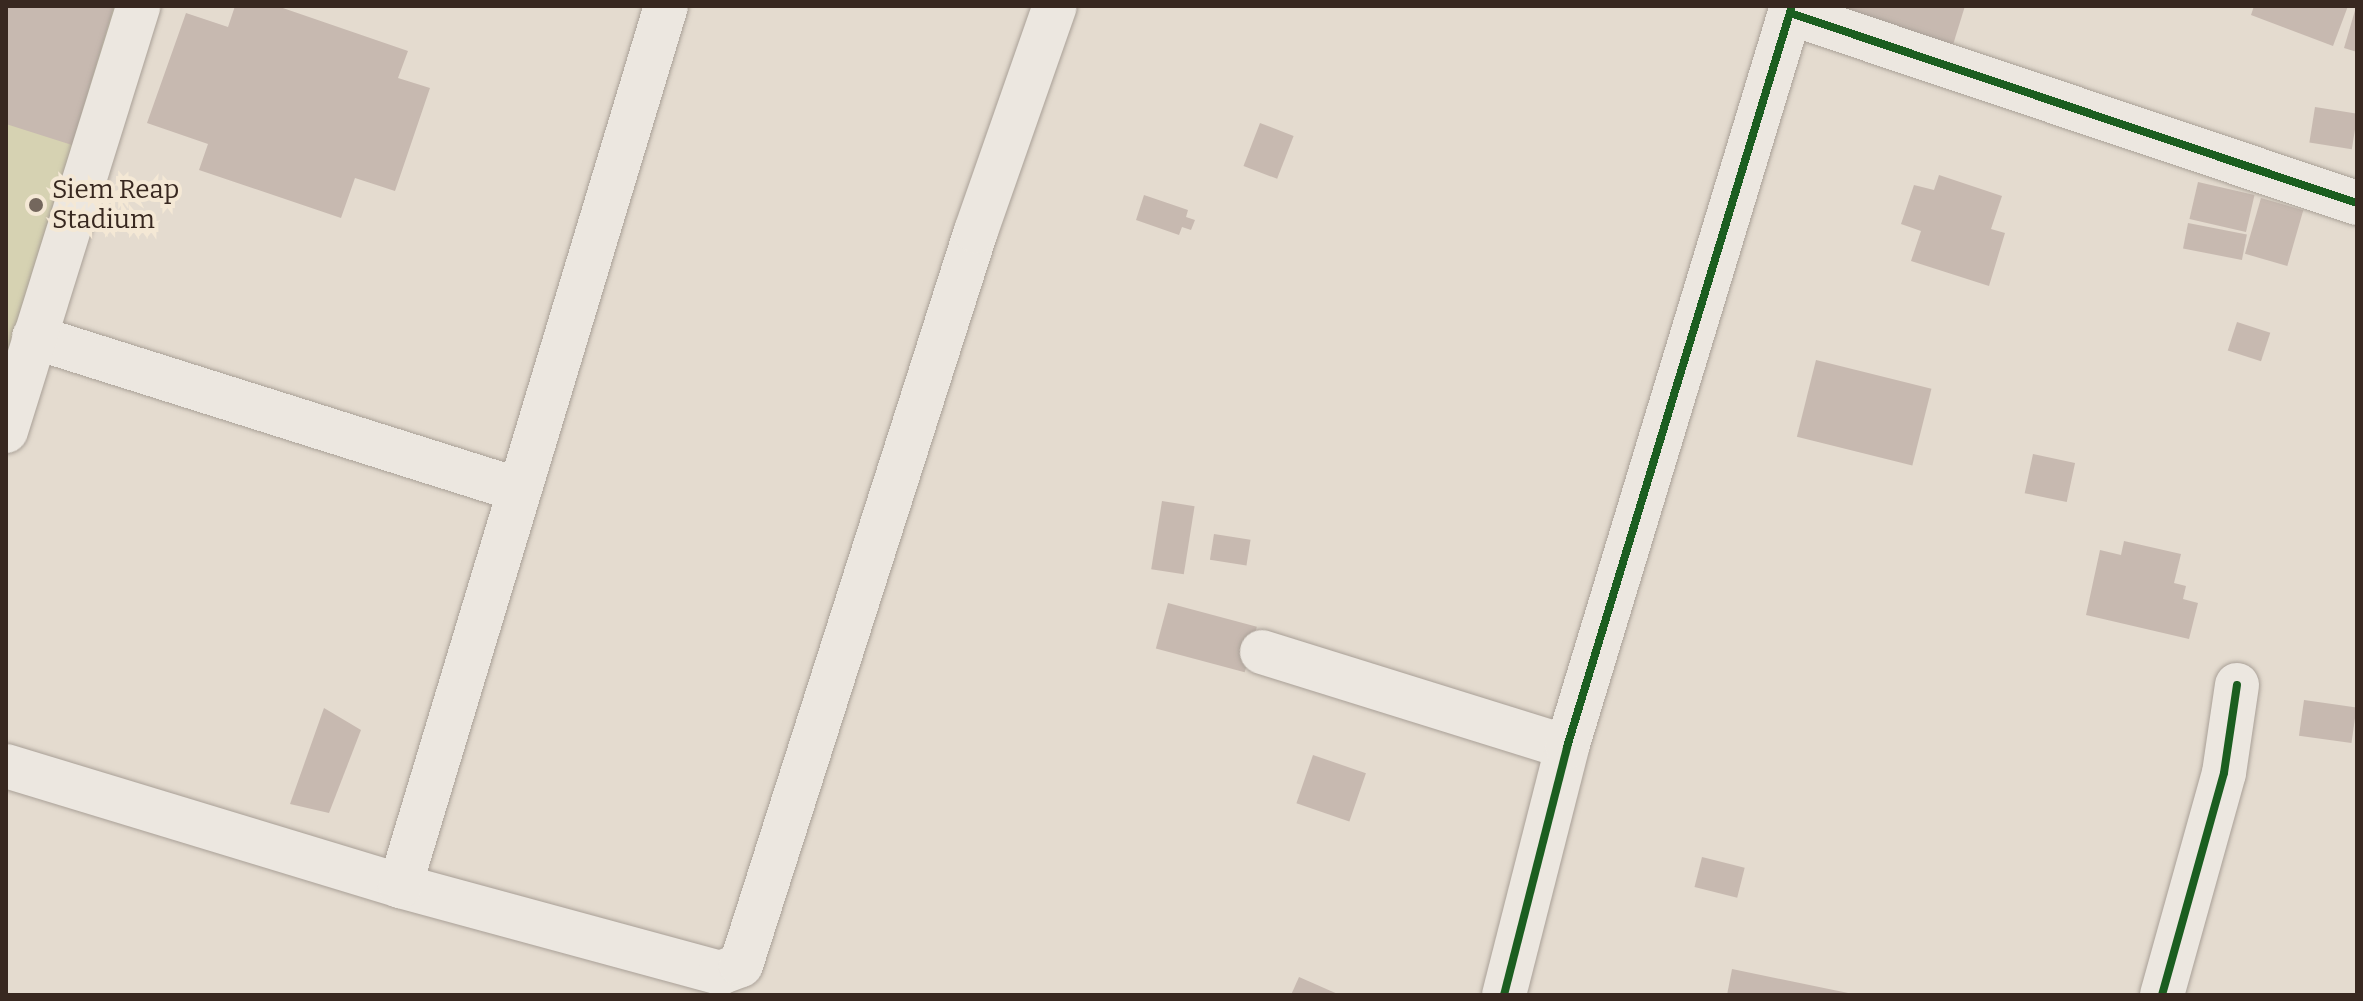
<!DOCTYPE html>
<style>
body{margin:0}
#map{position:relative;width:2363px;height:1001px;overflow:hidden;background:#e4dbcf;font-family:Bitter,serif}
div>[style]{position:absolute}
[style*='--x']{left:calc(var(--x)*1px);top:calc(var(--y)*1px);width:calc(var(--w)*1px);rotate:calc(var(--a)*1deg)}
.green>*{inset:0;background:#d6d2b2}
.building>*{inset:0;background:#c7b9b0;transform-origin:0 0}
.roads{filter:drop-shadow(0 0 2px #a9a097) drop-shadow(0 0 2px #a9a097)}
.minor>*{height:44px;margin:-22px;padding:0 22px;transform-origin:22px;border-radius:22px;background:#ece7e0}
.cycleway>*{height:8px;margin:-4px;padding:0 4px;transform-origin:4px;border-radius:4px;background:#1b5e20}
.dots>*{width:22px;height:22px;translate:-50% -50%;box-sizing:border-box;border:4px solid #f4e8d5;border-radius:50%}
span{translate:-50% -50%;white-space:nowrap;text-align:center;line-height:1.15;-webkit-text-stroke:8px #f4e8d5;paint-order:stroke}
.poi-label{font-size:26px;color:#382820}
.left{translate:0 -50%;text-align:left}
.frame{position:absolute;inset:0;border:8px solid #382820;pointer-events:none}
</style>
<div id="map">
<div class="green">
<div style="clip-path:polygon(6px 6px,127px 6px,6px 403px)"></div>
</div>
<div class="building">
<div style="clip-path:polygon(6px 6px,114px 6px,72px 145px,6px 124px)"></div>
<div style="clip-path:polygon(235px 6px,277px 6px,408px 51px,398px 78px,430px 88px,395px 191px,355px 178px,341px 218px,199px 170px,208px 144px,147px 123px,186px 13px,228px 27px)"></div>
<div style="clip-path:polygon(1840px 6px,1965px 6px,1952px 48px,1837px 12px)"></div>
<div style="clip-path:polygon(2254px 6px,2348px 6px,2333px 46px,2251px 15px)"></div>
<div style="clip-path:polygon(2356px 7px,2357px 7px,2357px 52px,2344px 48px)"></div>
<div style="left:2315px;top:107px;width:43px;height:36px;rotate:9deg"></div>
<div style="left:1260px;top:123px;width:36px;height:46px;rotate:21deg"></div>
<div style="clip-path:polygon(1939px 175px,2002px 196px,1991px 229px,2005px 233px,1989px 286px,1911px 261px,1921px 231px,1901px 224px,1914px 185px,1934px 190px)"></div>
<div style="left:2198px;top:182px;width:58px;height:38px;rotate:13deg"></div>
<div style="clip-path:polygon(1144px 195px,1188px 210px,1186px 217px,1195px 220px,1191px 230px,1182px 227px,1179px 235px,1136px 220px)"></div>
<div style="left:2261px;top:198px;width:44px;height:58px;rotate:16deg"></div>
<div style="left:2188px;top:223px;width:60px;height:26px;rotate:11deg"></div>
<div style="left:2237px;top:322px;width:35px;height:30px;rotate:18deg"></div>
<div style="left:1816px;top:360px;width:119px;height:79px;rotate:14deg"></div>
<div style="left:2033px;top:454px;width:43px;height:40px;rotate:12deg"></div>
<div style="left:1162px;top:501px;width:33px;height:69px;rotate:9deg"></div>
<div style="left:1214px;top:534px;width:37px;height:26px;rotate:9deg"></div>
<div style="clip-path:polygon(2124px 541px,2181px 554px,2174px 583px,2186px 586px,2183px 599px,2198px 603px,2189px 639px,2086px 615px,2100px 550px,2121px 555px)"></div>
<div style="left:1168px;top:603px;width:92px;height:47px;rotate:15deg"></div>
<div style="left:2304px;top:700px;width:53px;height:36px;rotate:8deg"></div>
<div style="clip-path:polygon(324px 708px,361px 730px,329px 813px,290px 804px)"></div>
<div style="left:1313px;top:755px;width:56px;height:51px;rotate:19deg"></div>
<div style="left:1702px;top:857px;width:44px;height:31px;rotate:14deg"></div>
<div style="clip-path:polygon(1732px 969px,1853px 994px,1853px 995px,1727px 995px)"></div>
<div style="clip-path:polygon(1299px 977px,1340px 995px,1291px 995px)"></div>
</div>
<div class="roads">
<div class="minor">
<div style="--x:1790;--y:13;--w:598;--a:18.53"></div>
<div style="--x:34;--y:337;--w:505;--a:17.5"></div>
<div style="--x:6;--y:431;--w:445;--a:-72.7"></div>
<div style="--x:1262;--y:652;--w:319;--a:17.3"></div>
<div style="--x:6;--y:766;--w:412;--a:16.9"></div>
<div style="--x:400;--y:886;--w:332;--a:15.2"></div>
<div style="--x:720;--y:973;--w:22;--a:-21"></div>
<div style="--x:741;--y:965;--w:771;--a:-72.25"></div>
<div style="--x:976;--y:231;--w:238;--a:-70.7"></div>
<div style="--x:400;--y:886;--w:919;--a:-73.18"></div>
<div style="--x:1504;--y:995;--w:256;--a:-75.7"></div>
<div style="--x:1567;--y:747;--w:774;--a:-73.11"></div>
<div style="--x:2162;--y:995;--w:230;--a:-74.4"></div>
<div style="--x:2224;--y:773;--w:89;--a:-81.6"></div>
</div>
</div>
<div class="cycleway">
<div style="--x:1790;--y:13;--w:598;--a:18.53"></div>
<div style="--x:1504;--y:995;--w:256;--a:-75.7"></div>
<div style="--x:1567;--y:747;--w:774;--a:-73.11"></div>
<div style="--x:2162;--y:995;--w:230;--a:-74.4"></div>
<div style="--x:2224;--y:773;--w:89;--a:-81.6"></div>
</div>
<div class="dots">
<div style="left:36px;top:205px;background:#74675d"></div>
</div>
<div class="poi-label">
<span class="left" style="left:52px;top:205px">Siem Reap<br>Stadium</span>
</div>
<div class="frame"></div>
</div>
